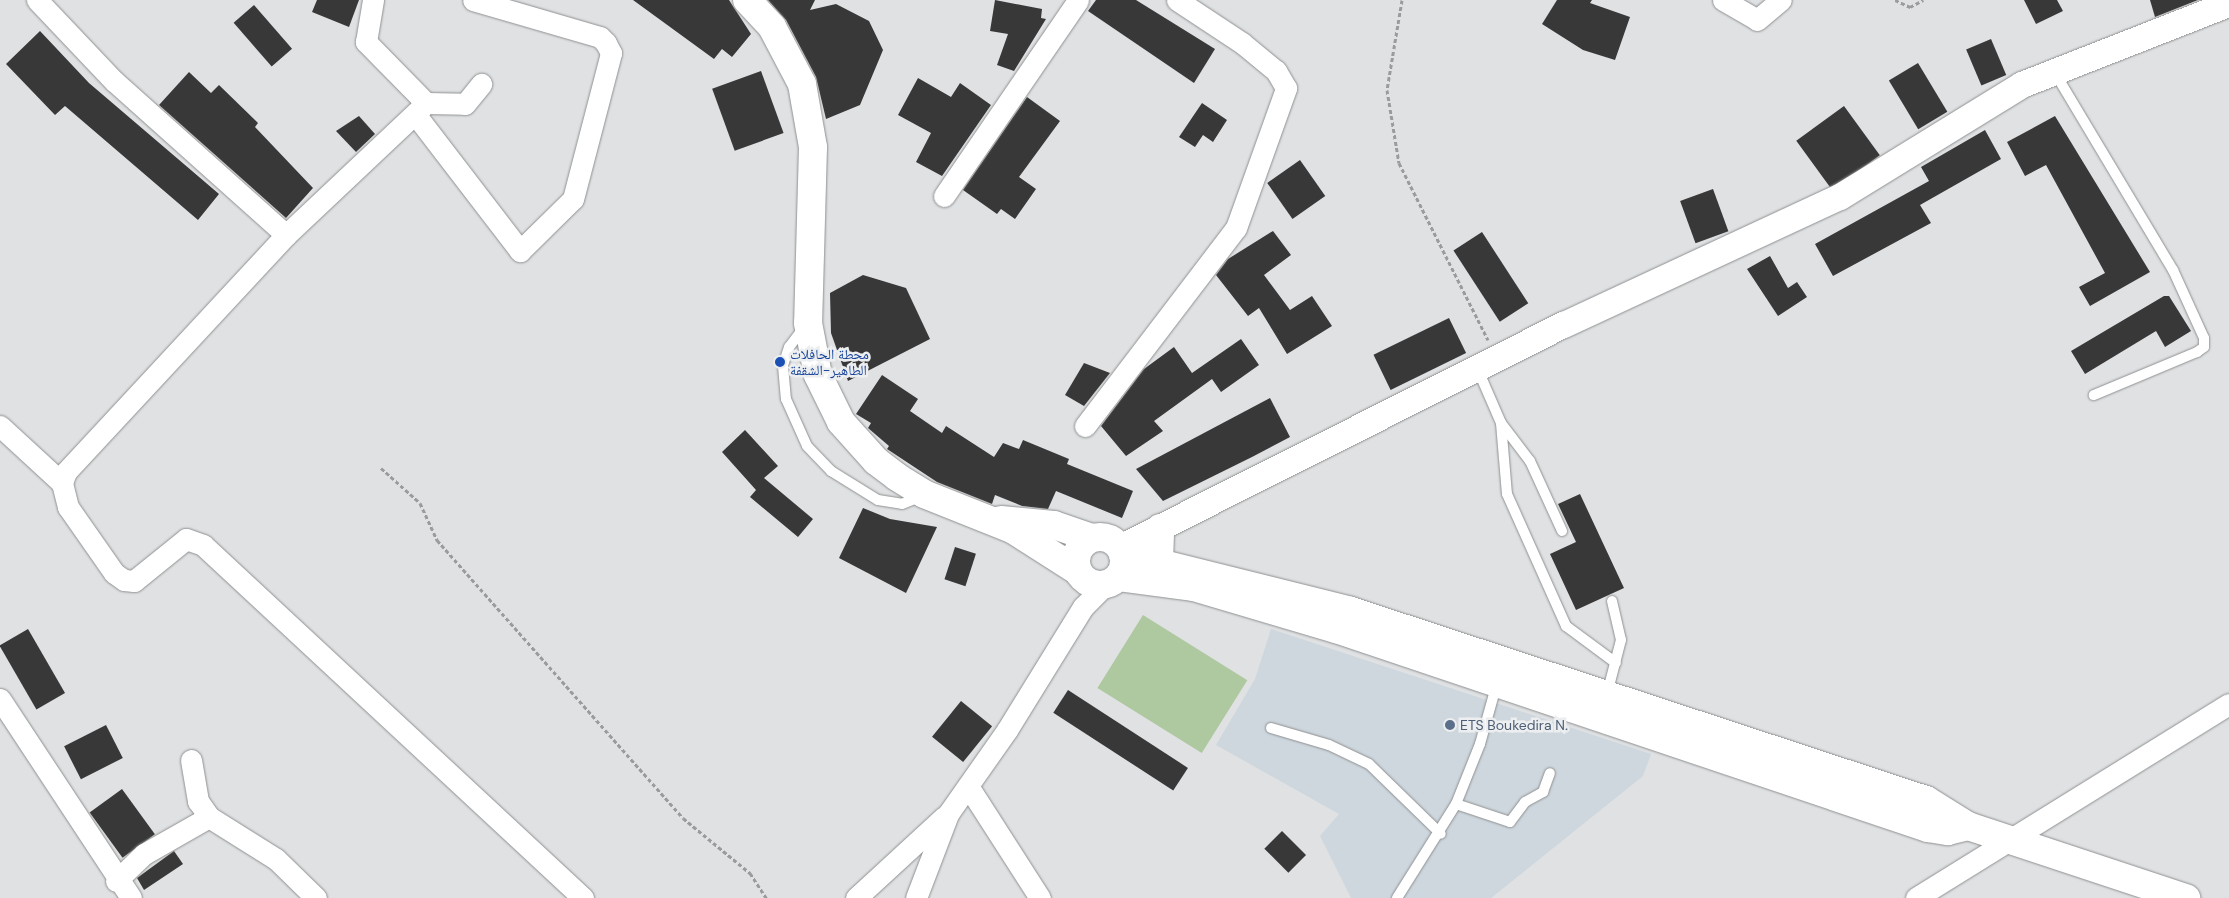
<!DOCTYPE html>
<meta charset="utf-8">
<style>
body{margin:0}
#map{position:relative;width:2229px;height:898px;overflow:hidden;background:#dfe1e3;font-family:"DM Sans","Noto Naskh Arabic",sans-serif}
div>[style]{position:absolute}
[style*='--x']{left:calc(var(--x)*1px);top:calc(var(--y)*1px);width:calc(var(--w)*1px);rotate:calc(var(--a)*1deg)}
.built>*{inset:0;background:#ced7de}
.green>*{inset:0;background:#aec8a0;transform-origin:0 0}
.building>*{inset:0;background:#383839;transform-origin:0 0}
.path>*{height:3px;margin-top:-1.5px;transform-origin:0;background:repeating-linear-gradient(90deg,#999b9c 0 4px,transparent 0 6.5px)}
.roads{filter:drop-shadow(0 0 1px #8e9091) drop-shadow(0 0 1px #8e9091)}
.service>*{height:10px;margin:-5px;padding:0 5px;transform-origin:5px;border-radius:5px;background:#fff}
.minor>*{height:21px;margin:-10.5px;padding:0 10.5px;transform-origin:10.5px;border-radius:10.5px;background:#fff}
.tertiary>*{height:26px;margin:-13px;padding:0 13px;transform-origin:13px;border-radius:13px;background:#fff}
.secondary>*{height:28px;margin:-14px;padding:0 14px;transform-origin:14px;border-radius:14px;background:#fff}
.secondary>.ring{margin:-14px;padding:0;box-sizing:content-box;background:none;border:28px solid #fff;border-radius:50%}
.dots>*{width:14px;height:14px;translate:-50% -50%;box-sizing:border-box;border:2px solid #eceef0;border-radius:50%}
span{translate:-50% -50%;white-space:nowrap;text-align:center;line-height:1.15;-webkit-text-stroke:5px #eceef0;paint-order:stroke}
.transit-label{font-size:14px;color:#164399}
.left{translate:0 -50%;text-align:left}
.service-label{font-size:14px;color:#4e5e75}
</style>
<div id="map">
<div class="built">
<div style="clip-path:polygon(1271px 629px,1651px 754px,1643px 776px,1491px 898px,1351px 898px,1320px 836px,1339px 814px,1216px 745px,1255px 679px)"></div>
</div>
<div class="green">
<div style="left:1143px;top:615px;width:123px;height:86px;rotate:32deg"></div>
</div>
<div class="building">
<div style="clip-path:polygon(317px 0,359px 0,349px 27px,312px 12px)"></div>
<div style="clip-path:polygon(633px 0,729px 0,751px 34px,732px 57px,722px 49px,714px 59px)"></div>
<div style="clip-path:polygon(768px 0,815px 0,810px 10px,836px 4px,869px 21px,883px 50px,860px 105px,826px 119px,816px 77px,786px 20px)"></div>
<div style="clip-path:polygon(995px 0,1042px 9px,1041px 18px,1046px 19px,1014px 71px,997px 65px,1008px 34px,990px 31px)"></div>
<div style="clip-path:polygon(1096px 0,1136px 0,1215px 49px,1194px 83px,1088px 11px)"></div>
<div style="clip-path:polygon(1557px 0,1592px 0,1590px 3px,1630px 17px,1615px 60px,1583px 50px,1542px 24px)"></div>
<div style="clip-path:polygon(2024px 0,2057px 0,2063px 11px,2036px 24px)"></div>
<div style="clip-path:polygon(2150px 0,2198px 0,2155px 17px)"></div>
<div style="left:254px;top:5px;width:58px;height:27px;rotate:49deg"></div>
<div style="clip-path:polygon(40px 31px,89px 83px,219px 194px,198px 220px,65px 106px,55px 115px,6px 64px)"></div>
<div style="left:1991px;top:39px;width:39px;height:27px;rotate:67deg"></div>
<div style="left:1918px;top:63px;width:57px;height:34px;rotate:59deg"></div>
<div style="left:761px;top:71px;width:66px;height:52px;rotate:70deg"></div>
<div style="clip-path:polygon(189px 72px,211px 93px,219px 85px,258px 123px,255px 127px,313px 188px,286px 218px,159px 105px)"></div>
<div style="clip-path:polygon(918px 78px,951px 97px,960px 83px,991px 105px,942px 176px,916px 162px,931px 133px,898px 115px)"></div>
<div style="clip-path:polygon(1027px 97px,1060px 121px,1019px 177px,1036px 189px,1015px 219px,1001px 209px,997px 214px,963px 190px)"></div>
<div style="clip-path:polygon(1202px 103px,1227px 120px,1213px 142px,1203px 135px,1195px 147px,1179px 137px)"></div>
<div style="left:1844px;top:106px;width:61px;height:59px;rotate:54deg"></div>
<div style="clip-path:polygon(359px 116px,375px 134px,356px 152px,336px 131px)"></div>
<div style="clip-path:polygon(2055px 116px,2150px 272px,2090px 306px,2079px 287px,2105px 273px,2046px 165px,2025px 176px,2007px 142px)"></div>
<div style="clip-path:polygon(1985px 130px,2001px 159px,1920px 205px,1931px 223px,1833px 276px,1815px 244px,1929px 181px,1921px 167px)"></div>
<div style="left:1300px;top:160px;width:44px;height:40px;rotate:55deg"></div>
<div style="left:1713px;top:189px;width:45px;height:35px;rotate:70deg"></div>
<div style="clip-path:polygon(1273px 231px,1291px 255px,1264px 275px,1290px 310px,1312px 296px,1332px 326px,1287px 354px,1259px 308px,1248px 316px,1216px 275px,1228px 259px)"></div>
<div style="left:1482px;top:232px;width:85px;height:34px;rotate:57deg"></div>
<div style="clip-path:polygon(1770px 256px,1788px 288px,1797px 282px,1807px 297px,1778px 316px,1747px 269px)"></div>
<div style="clip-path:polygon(863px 275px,906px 288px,930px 339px,848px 381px,831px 333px,830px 293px)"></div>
<div style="clip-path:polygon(2164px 296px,2169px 296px,2191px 331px,2165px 347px,2156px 331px,2085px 374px,2071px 351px)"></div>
<div style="left:1449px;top:318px;width:39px;height:84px;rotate:64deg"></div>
<div style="clip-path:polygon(1241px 339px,1259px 365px,1221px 392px,1212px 379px,1154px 421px,1163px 431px,1126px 456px,1101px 426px,1144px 369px,1174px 347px,1192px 373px)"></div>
<div style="clip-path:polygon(1084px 363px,1110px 373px,1084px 406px,1065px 395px)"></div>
<div style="clip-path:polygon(882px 375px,918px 399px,910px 411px,942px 433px,946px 426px,994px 457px,1003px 443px,1019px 449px,1023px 440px,1069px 459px,1067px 464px,1133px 491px,1122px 518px,1056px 491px,1048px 509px,1022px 506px,995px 495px,992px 504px,937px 482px,887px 449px,889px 446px,868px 428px,871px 423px,856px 414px)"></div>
<div style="clip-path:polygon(1270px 398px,1290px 437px,1252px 457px,1163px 501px,1136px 469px)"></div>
<div style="clip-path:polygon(745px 430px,778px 466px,764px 478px,813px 519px,798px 537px,750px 497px,756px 490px,722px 452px)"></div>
<div style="clip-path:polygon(1580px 494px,1624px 588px,1576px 610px,1550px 554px,1576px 542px,1558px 504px)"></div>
<div style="clip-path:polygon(863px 508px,890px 519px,937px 527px,906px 593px,839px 558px)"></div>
<div style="left:955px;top:547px;width:22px;height:34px;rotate:18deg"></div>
<div style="left:28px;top:629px;width:74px;height:33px;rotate:60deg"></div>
<div style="left:1068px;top:690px;width:143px;height:27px;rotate:33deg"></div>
<div style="left:961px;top:701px;width:40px;height:46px;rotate:39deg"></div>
<div style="left:106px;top:725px;width:37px;height:47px;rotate:63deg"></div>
<div style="left:122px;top:789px;width:56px;height:40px;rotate:54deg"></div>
<div style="left:1282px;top:831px;width:34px;height:25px;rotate:45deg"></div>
<div style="clip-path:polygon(174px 851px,183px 864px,144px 890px,137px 878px)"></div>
</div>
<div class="path">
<div style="--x:1402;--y:0;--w:91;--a:99.5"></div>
<div style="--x:1387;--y:90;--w:74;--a:80.7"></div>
<div style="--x:1399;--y:163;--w:198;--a:63.3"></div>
<div style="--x:1895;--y:0;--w:17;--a:25"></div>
<div style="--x:1910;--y:7;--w:15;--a:-28"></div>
<div style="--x:381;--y:468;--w:52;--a:41.9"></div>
<div style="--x:420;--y:503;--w:41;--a:65.3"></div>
<div style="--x:437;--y:540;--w:371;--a:48.5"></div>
<div style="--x:683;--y:818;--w:87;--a:39.4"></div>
<div style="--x:750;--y:873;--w:30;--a:57"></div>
</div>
<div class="roads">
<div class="service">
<div style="--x:2055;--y:73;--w:230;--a:59.1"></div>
<div style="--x:2173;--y:270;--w:75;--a:65.5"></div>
<div style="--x:2204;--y:338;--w:9;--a:90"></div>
<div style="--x:2204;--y:347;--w:9;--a:144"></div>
<div style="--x:2197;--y:352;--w:112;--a:157.3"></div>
<div style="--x:805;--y:326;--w:26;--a:127"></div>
<div style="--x:789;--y:347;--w:20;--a:108"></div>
<div style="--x:783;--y:366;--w:33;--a:85"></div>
<div style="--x:786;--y:399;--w:51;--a:65.9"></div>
<div style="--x:807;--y:446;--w:35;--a:46"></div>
<div style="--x:831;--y:471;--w:55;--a:31.7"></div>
<div style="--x:878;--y:500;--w:24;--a:9"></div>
<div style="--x:902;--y:504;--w:22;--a:-22"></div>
<div style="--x:1478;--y:370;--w:58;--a:66.5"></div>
<div style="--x:1501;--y:423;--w:48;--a:52.7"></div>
<div style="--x:1530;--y:461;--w:77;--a:65.4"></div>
<div style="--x:1501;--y:423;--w:71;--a:85.2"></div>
<div style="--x:1507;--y:494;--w:145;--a:65.9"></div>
<div style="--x:1566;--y:626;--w:62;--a:36.5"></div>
<div style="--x:1607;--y:694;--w:56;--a:-75.5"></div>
<div style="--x:1621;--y:640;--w:40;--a:-103"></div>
<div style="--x:1271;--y:728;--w:60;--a:16.3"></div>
<div style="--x:1329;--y:745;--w:44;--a:25.4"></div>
<div style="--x:1369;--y:764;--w:100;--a:44.2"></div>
<div style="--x:1456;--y:804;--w:57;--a:18.4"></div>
<div style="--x:1510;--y:822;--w:25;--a:-53"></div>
<div style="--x:1525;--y:802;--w:21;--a:-29"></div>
<div style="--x:1543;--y:792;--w:20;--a:-70"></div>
<div style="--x:1397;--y:898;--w:111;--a:-57.9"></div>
<div style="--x:1456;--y:804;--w:65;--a:-68.2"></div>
<div style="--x:1480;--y:744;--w:63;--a:-74.4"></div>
</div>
<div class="minor">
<div style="--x:37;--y:0;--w:112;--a:46.5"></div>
<div style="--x:114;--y:81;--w:231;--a:41.8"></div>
<div style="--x:286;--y:235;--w:192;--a:-43.3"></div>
<div style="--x:426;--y:103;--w:86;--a:-134.5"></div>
<div style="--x:366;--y:42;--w:43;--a:-80.5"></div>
<div style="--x:1723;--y:0;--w:39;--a:30"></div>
<div style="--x:1757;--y:20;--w:31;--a:-40"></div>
<div style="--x:426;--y:103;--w:39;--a:1"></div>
<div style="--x:465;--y:104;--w:26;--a:-51"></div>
<div style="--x:415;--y:114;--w:173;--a:52.5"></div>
<div style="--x:520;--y:251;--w:74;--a:-44.5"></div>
<div style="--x:573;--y:199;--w:151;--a:-75.4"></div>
<div style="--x:611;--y:53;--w:11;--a:-117"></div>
<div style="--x:606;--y:43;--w:8;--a:-135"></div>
<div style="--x:600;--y:37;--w:132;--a:-163.8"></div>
<div style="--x:944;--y:196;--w:237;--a:-55.6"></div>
<div style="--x:286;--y:235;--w:323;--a:132.9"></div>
<div style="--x:66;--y:472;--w:12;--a:110"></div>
<div style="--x:62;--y:483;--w:25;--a:76"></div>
<div style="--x:68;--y:507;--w:80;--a:55.1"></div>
<div style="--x:114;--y:573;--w:12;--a:35"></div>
<div style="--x:124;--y:580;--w:10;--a:6"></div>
<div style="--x:134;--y:581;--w:67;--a:-38.9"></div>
<div style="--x:186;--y:539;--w:18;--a:19"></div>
<div style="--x:203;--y:545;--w:519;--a:42.89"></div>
<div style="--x:0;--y:426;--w:84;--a:42.6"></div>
<div style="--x:1085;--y:426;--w:249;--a:-52.7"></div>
<div style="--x:1236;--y:228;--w:149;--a:-70.3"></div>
<div style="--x:1286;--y:88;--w:20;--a:-120"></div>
<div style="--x:1276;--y:71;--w:44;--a:-140.5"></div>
<div style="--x:1242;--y:43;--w:78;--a:-146.5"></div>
<div style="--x:0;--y:699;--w:238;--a:56.6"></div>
<div style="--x:191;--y:760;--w:42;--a:80.3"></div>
<div style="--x:198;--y:801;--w:19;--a:55"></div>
<div style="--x:209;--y:817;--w:79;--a:32.1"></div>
<div style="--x:276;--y:859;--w:56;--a:44.3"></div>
<div style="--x:968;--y:786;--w:133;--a:57.3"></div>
<div style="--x:116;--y:881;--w:39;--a:-44"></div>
<div style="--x:144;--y:854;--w:75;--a:-29.6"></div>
<div style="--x:856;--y:898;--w:120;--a:-42.6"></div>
<div style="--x:916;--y:898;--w:90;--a:-69.1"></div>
<div style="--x:948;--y:814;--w:103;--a:-54.9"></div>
<div style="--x:1007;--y:730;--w:145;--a:-58.3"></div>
<div style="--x:1083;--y:607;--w:31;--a:-45"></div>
<div style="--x:1916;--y:898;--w:368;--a:-31.8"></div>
</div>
<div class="tertiary">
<div style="--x:1120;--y:548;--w:497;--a:-26.7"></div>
<div style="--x:1564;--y:325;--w:304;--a:-24.9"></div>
<div style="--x:1840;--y:197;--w:214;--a:-31.6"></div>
<div style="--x:2022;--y:85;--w:222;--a:-21.4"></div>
</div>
<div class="secondary">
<div style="--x:747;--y:0;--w:37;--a:47"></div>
<div style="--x:772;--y:27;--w:64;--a:62.2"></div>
<div style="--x:802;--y:84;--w:64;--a:80.1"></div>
<div style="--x:813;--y:147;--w:176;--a:91.6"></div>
<div style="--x:808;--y:323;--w:53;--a:79.1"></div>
<div style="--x:818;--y:375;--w:52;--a:63.9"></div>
<div style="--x:841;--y:422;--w:52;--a:48.1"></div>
<div style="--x:876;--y:461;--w:26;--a:37"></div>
<div style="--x:897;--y:477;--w:32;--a:32"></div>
<div style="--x:924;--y:494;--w:95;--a:21.7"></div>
<div style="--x:1012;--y:529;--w:78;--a:32.5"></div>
<div style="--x:1001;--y:520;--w:53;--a:5.4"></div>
<div style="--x:1054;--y:525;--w:40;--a:18.9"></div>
<div class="ring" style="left:1076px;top:537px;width:20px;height:20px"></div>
<div style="--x:1123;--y:554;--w:235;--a:14"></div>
<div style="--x:1351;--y:611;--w:605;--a:18.2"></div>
<div style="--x:1926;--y:800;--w:49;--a:31.8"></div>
<div style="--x:1968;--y:826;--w:230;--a:18.3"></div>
<div style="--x:1159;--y:562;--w:34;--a:-88"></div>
<div style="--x:1119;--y:577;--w:76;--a:7.6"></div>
<div style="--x:1194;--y:587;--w:148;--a:16.5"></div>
<div style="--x:1336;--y:629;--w:625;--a:18.58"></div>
<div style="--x:1928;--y:828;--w:20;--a:9"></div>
<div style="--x:1948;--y:831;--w:21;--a:-14"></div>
</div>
</div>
<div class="dots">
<div style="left:780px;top:362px;background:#1a4fb4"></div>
<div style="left:1450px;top:725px;background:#5c6f8a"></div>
</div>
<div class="transit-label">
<span class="left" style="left:790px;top:362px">محطة الحافلات<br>الطاهير-الشقفة</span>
</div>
<div class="service-label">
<span class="left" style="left:1460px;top:725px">ETS Boukedira N.</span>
</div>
</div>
